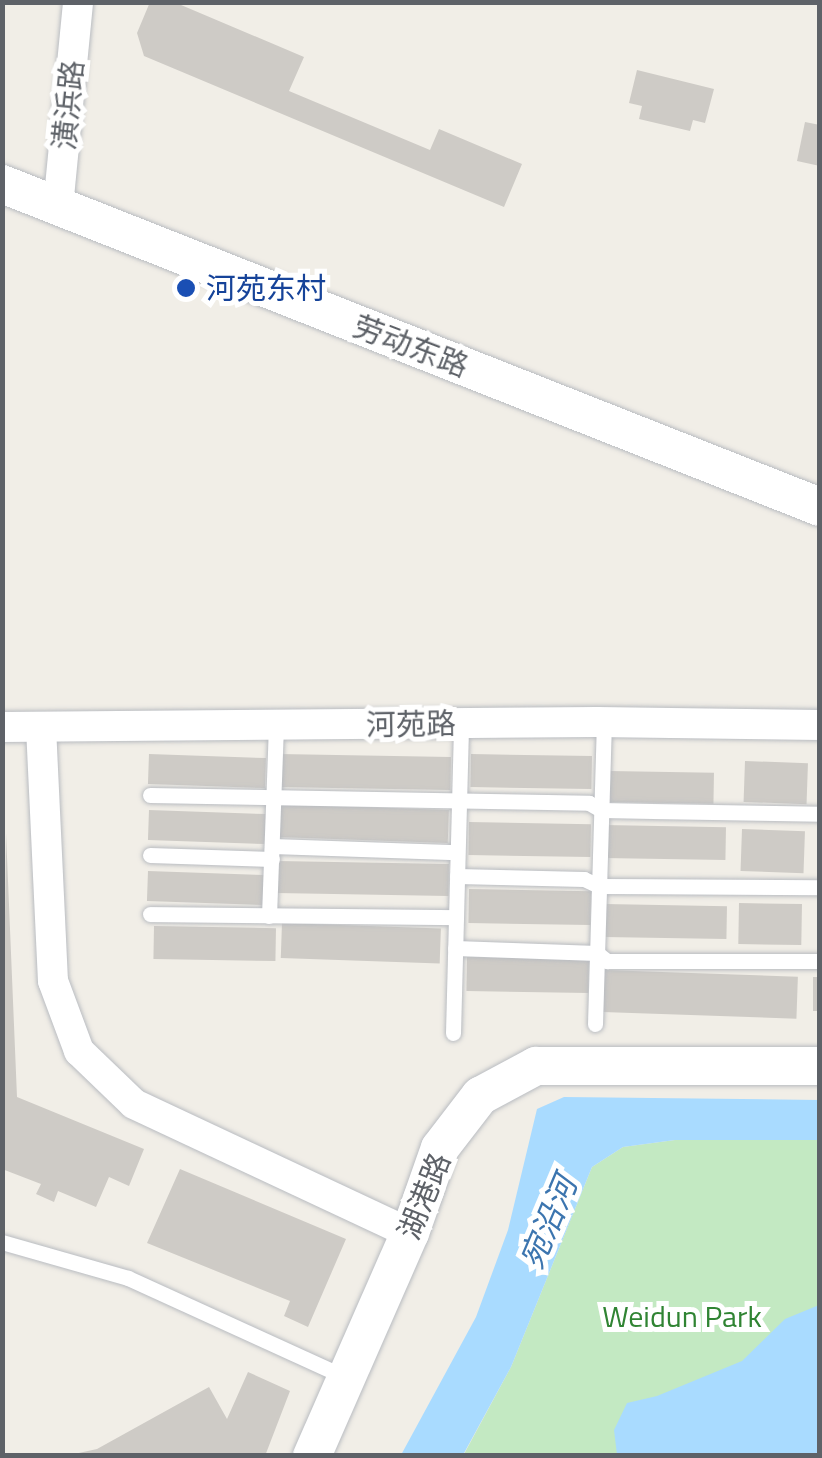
<!DOCTYPE html>
<meta charset="utf-8">
<style>
body{margin:0}
#map{position:relative;width:822px;height:1458px;overflow:hidden;background:#f1eee7;font-family:"Titillium Web","Noto Sans SC",sans-serif}
div>[style]{position:absolute}
[style*='--x']{left:calc(var(--x)*1px);top:calc(var(--y)*1px);width:calc(var(--w)*1px);rotate:calc(var(--a)*1deg)}
.green>*{inset:0;background:#c3e9c2}
.water>*{inset:0;background:#a9dbff}
.building>*{inset:0;background:#cecbc6;transform-origin:0 0}
.roads{filter:drop-shadow(0 0 2px #b9bcc1) drop-shadow(0 0 2px #b9bcc1)}
.service>*{height:15px;margin:-7.5px;padding:0 7.5px;transform-origin:7.5px;border-radius:7.5px;background:#fff}
.minor>*{height:30px;margin:-15px;padding:0 15px;transform-origin:15px;border-radius:15px;background:#fff}
.tertiary>*{height:38px;margin:-19px;padding:0 19px;transform-origin:19px;border-radius:19px;background:#fff}
.dots>*{width:28px;height:28px;translate:-50% -50%;box-sizing:border-box;border:5px solid #fff;border-radius:50%}
span{translate:-50% -50%;white-space:nowrap;text-align:center;line-height:1.15;-webkit-text-stroke:10px #fff;paint-order:stroke}
.street-label{font-size:30px;color:#5e6268}
.transit-label{font-size:30px;color:#164399}
.left{translate:0 -50%;text-align:left}
.park-label{font-size:30px;color:#308433}
.water-label{font-size:32px;color:#3c75af;font-style:italic}
.frame{position:absolute;inset:0;border:5px solid #5e6268;pointer-events:none}
</style>
<div id="map">
<div class="green">
<div style="clip-path:polygon(819px 1134px,819px 1455px,463px 1456px,511px 1367px,592px 1167px,623px 1147px,675px 1140px)"></div>
</div>
<div class="water">
<div style="clip-path:polygon(564px 1097px,819px 1100px,819px 1140px,675px 1140px,623px 1147px,592px 1167px,511px 1367px,463px 1455px,401px 1455px,476px 1317px,508px 1230px,537px 1109px)"></div>
<div style="clip-path:polygon(819px 1305px,819px 1455px,617px 1455px,614px 1430px,627px 1403px,657px 1396px,742px 1361px,785px 1319px)"></div>
</div>
<div class="building">
<div style="clip-path:polygon(150px 2px,174px 2px,304px 57px,289px 91px,430px 150px,439px 129px,522px 164px,504px 207px,144px 56px,137px 33px)"></div>
<div style="clip-path:polygon(637px 70px,714px 89px,705px 123px,693px 120px,690px 131px,639px 119px,642px 106px,629px 103px)"></div>
<div style="clip-path:polygon(805px 122px,820px 125px,820px 166px,797px 161px)"></div>
<div style="left:149px;top:754px;width:117px;height:30px;rotate:2deg"></div>
<div style="left:279px;top:754px;width:172px;height:33px;rotate:1deg"></div>
<div style="left:471px;top:754px;width:121px;height:33px;rotate:1deg"></div>
<div style="left:745px;top:761px;width:63px;height:41px;rotate:2deg"></div>
<div style="left:609px;top:771px;width:105px;height:31px;rotate:1deg"></div>
<div style="left:278px;top:804px;width:171px;height:33px;rotate:2deg"></div>
<div style="left:149px;top:810px;width:117px;height:30px;rotate:2deg"></div>
<div style="left:469px;top:822px;width:122px;height:33px;rotate:1deg"></div>
<div style="left:604px;top:825px;width:122px;height:33px;rotate:1deg"></div>
<div style="left:742px;top:829px;width:63px;height:42px;rotate:2deg"></div>
<div style="clip-path:polygon(6px 833px,17px 1097px,144px 1149px,129px 1186px,109px 1177px,96px 1207px,58px 1191px,54px 1202px,36px 1194px,41px 1184px,2px 1169px)"></div>
<div style="left:277px;top:861px;width:172px;height:32px;rotate:1deg"></div>
<div style="left:148px;top:871px;width:117px;height:30px;rotate:2deg"></div>
<div style="left:469px;top:889px;width:122px;height:34px;rotate:1deg"></div>
<div style="left:739px;top:903px;width:63px;height:41px;rotate:1deg"></div>
<div style="left:605px;top:904px;width:122px;height:33px;rotate:1deg"></div>
<div style="left:282px;top:923px;width:159px;height:35px;rotate:2deg"></div>
<div style="left:154px;top:926px;width:122px;height:33px;rotate:1deg"></div>
<div style="left:467px;top:957px;width:122px;height:34px;rotate:1deg"></div>
<div style="left:604px;top:970px;width:194px;height:42px;rotate:2deg"></div>
<div style="left:813px;top:977px;width:7px;height:34px"></div>
<div style="clip-path:polygon(180px 1169px,346px 1239px,308px 1327px,284px 1316px,290px 1301px,147px 1243px)"></div>
<div style="clip-path:polygon(248px 1372px,290px 1391px,265px 1456px,65px 1456px,97px 1449px,209px 1387px,227px 1419px)"></div>
</div>
<div class="roads">
<div class="service">
<div style="--x:150;--y:795;--w:439;--a:1"></div>
<div style="--x:589;--y:803;--w:14;--a:30"></div>
<div style="--x:601;--y:810;--w:219;--a:1"></div>
<div style="--x:272;--y:846;--w:185;--a:1.9"></div>
<div style="--x:150;--y:855;--w:122;--a:1.9"></div>
<div style="--x:457;--y:876;--w:127;--a:1.4"></div>
<div style="--x:584;--y:879;--w:17;--a:25"></div>
<div style="--x:599;--y:886;--w:221;--a:0.3"></div>
<div style="--x:150;--y:914;--w:306;--a:0.6"></div>
<div style="--x:269;--y:916;--w:191;--a:-87.9"></div>
<div style="--x:455;--y:948;--w:142;--a:2"></div>
<div style="--x:597;--y:953;--w:13;--a:39"></div>
<div style="--x:607;--y:961;--w:213;--a:0"></div>
<div style="--x:595;--y:1024;--w:302;--a:-88.3"></div>
<div style="--x:453;--y:1033;--w:310;--a:-88.5"></div>
<div style="--x:2;--y:1242;--w:131;--a:15.9"></div>
<div style="--x:128;--y:1278;--w:241;--a:24.5"></div>
</div>
<div class="minor">
<div style="--x:58;--y:207;--w:206;--a:-84.4"></div>
<div style="--x:2;--y:727;--w:595;--a:-0.48"></div>
<div style="--x:597;--y:722;--w:223;--a:0.8"></div>
<div style="--x:41;--y:727;--w:254;--a:87.3"></div>
<div style="--x:53;--y:981;--w:75;--a:69.6"></div>
<div style="--x:79;--y:1051;--w:76;--a:43.9"></div>
<div style="--x:134;--y:1104;--w:305;--a:25.1"></div>
</div>
<div class="tertiary">
<div style="--x:2;--y:184;--w:879;--a:21.55"></div>
<div style="--x:312;--y:1456;--w:244;--a:-66.3"></div>
<div style="--x:410;--y:1233;--w:90;--a:-70.6"></div>
<div style="--x:440;--y:1148;--w:66;--a:-52.4"></div>
<div style="--x:480;--y:1096;--w:64;--a:-28.2"></div>
<div style="--x:536;--y:1066;--w:284;--a:0"></div>
</div>
</div>
<div class="dots">
<div style="left:186px;top:288px;background:#1a4fb4"></div>
</div>
<div class="street-label">
<span style="left:68px;top:105px;rotate:-84deg">潢浜路</span>
<span style="left:411px;top:346px;rotate:21deg">劳动东路</span>
<span style="left:411px;top:724px;rotate:-1deg">河苑路</span>
<span style="left:424px;top:1196px;rotate:-68deg">湖港路</span>
</div>
<div class="transit-label">
<span class="left" style="left:206px;top:288px">河苑东村</span>
</div>
<div class="park-label">
<span style="left:682px;top:1316px">Weidun Park</span>
</div>
<div class="water-label">
<span style="left:548px;top:1222px;rotate:-67deg">宛沿河</span>
</div>
<div class="frame"></div>
</div>
